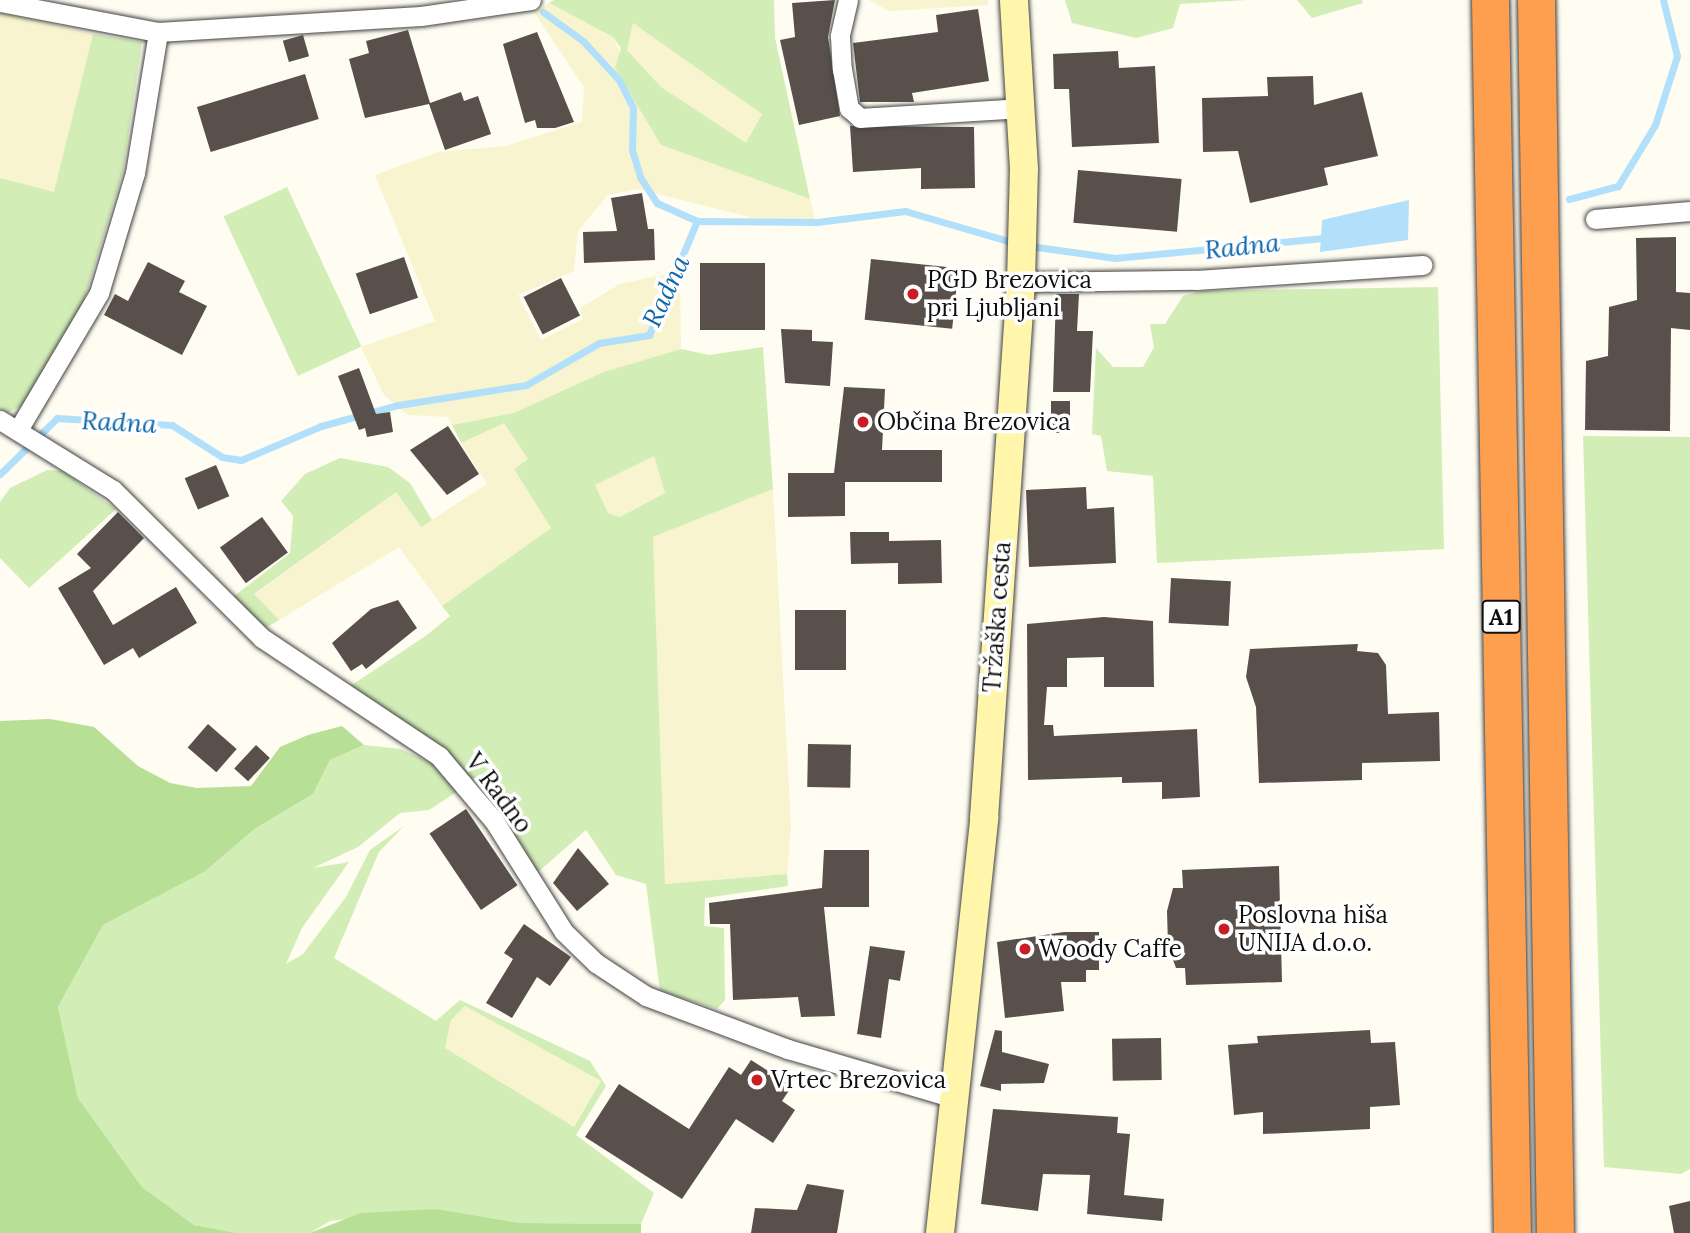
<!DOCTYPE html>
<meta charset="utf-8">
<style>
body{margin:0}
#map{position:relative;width:1690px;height:1233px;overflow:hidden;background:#fffcf1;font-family:Lora,serif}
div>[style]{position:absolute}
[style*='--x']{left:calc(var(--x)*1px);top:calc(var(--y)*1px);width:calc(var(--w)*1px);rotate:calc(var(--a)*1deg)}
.farmland>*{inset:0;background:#f8f4cf}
.green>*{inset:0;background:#d3edb7;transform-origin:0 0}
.forest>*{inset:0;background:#b7df95}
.water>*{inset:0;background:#b2e0fa}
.stream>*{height:7px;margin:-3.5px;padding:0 3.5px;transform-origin:3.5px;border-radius:3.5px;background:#b2e0fa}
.building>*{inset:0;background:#59504b;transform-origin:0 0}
.roads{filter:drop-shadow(0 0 2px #424242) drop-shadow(0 0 2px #424242)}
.minor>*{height:19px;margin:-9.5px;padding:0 9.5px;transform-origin:9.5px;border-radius:9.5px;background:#fff}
.secondary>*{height:28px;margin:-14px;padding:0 14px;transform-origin:14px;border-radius:14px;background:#fff6ac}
.motorway>*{height:37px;margin:-18.5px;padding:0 18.5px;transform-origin:18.5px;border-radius:18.5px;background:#fe9f50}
.dots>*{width:19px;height:19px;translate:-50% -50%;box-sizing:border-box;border:4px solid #fff;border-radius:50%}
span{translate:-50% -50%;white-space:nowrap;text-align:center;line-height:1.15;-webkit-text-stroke:7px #fff;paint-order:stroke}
.shield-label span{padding:2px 5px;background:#fff;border:2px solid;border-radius:5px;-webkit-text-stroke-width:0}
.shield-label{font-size:23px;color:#0f0f0f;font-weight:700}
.poi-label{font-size:24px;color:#0f0f0f}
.left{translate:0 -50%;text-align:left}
.street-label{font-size:24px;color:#0f0f0f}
.water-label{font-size:26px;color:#0e67ab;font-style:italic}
</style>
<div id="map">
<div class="farmland">
<div style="clip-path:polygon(869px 0,988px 0,988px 5px,889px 11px)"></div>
<div style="clip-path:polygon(549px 3px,613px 37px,661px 145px,810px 199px,815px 219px,753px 218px,638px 189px,608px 195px,578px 231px,574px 271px,518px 295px,541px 340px,583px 319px,580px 308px,620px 284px,680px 271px,681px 349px,514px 413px,452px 425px,448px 417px,408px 415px,384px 395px,361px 347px,435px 321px,375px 175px,438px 152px,506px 146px,582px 122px,584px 87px,534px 12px)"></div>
<div style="clip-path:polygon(0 12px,93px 34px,54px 193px,0 178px)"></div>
<div style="clip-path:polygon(633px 22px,762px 114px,746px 144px,661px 87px,627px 50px)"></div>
<div style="clip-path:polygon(504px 422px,528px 459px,514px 469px,551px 528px,442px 606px,399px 547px,279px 620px,254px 595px,396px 492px,421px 527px,487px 484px,461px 443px)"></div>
<div style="clip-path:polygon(654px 455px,665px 493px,620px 517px,608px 513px,594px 485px)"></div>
<div style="clip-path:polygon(773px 489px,791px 827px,787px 874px,665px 884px,653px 537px)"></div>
<div style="clip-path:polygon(465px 1006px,601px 1081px,574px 1128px,445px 1048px,451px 1020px)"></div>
</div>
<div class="green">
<div style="clip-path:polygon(evenodd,554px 0,774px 0,775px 38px,810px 199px,661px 145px,615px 68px,621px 48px,613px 37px,549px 3px,554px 0,633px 23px,762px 114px,746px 143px,661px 87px,627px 50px,633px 23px)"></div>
<div style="clip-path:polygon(1065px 0,1248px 0,1180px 4px,1173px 28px,1136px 38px,1072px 23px)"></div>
<div style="clip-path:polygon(1297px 0,1362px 0,1363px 3px,1312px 18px)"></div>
<div style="clip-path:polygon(93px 34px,142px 42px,123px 171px,83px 304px,22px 406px,7px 413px,0 409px,0 178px,54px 192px)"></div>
<div style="left:287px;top:187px;width:176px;height:70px;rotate:65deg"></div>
<div style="clip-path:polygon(1438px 287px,1444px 549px,1157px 563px,1153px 476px,1107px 471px,1101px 436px,1092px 434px,1096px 348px,1113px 367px,1143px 367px,1154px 347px,1150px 324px,1165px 324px,1183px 296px,1202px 291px)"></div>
<div style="clip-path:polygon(evenodd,763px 347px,773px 489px,653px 537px,665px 884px,787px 874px,788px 886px,705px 898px,704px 926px,724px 928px,725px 1000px,717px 1009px,660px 991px,646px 884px,616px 875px,586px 830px,537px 873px,474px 781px,346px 689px,427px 635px,450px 616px,442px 606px,551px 528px,514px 469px,528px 459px,504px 423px,461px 443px,452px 425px,514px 413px,604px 372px,681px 349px,709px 355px,763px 347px,654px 456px,665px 493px,620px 517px,608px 513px,595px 485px,654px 456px)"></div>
<div style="clip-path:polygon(1583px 436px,1690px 437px,1690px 1169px,1681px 1174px,1604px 1167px)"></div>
<div style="clip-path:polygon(340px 458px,388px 467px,410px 483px,432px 520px,421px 527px,396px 492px,254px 594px,279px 620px,262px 630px,229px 600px,290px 553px,293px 516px,281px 501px,305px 474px)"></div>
<div style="clip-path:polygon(47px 470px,62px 471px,116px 509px,29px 588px,0 558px,0 502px,10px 488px)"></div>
<div style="clip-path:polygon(evenodd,364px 745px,401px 749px,433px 764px,461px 789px,429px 810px,400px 813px,358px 847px,313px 868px,349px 862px,302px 928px,286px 964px,303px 954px,346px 897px,370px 850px,404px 826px,379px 852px,334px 958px,436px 1021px,460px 1000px,590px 1061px,606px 1086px,576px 1135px,654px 1193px,641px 1224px,520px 1223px,437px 1209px,330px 1221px,310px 1233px,237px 1233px,194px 1225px,142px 1187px,78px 1098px,58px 1007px,103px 925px,204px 872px,256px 828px,313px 794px,330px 760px,364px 745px,465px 1006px,601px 1081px,574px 1127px,445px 1048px,451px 1020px,465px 1006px)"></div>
</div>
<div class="forest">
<div style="clip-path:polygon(50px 719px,94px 727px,138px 766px,170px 783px,197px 788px,251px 786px,280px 747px,308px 735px,342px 726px,364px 745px,330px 760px,313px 794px,256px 828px,204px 872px,103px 925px,58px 1007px,78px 1098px,142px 1187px,194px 1225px,237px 1233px,0 1233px,0 721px)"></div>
<div style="clip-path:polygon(437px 1209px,520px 1223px,641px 1224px,641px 1233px,310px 1233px,361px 1213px)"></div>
</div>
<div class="water">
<div style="clip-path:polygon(1409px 200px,1408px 240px,1320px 252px,1322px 220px)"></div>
</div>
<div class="stream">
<div style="--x:543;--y:12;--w:49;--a:35.9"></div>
<div style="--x:583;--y:41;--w:53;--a:47.3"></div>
<div style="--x:619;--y:80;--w:31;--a:63"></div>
<div style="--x:633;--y:108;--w:42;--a:91.4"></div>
<div style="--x:632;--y:150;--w:28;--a:73"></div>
<div style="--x:640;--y:177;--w:31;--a:57"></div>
<div style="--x:657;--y:203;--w:44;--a:24.2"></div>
<div style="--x:1569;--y:199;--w:51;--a:-14.9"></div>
<div style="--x:1618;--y:186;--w:71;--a:-58.8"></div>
<div style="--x:1655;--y:125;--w:72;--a:-72.3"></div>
<div style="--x:1677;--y:56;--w:58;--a:-104"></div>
<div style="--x:1030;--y:246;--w:86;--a:8"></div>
<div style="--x:1115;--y:258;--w:207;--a:-5.5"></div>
<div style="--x:0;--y:474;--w:80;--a:-44.5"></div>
<div style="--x:57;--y:418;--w:115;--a:3.5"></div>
<div style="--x:172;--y:425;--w:59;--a:32.6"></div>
<div style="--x:222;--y:457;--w:19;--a:9"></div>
<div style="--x:241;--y:460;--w:87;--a:-23"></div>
<div style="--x:321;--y:426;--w:80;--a:-15.3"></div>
<div style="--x:398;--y:405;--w:130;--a:-8.9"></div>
<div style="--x:526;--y:385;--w:84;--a:-29.9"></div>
<div style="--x:599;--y:343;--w:51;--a:-9.1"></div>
<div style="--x:649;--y:335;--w:124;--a:-67.2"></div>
<div style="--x:697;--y:221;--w:120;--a:0.5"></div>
<div style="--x:817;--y:222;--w:89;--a:-7.1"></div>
<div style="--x:905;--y:211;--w:115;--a:16.2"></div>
</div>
<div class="building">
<div style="clip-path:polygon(835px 0,828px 37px,840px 116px,799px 125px,780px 40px,795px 37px,792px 3px)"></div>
<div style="clip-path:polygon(978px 9px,989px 81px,912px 93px,914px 102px,860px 102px,853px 43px,938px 32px,936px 15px)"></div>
<div style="clip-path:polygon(408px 30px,430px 103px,461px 92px,464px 101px,478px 96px,491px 134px,445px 150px,429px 104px,365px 118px,349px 59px,369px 53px,366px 41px)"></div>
<div style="clip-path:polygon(537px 32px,574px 122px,555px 128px,537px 128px,535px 120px,525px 123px,503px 44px)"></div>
<div style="left:303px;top:35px;width:22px;height:21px;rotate:74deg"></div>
<div style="clip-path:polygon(1118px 51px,1119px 68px,1155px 66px,1159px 143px,1072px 147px,1069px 89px,1054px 89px,1053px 54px)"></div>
<div style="left:305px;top:74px;width:47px;height:113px;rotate:73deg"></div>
<div style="clip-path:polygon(1313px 76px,1314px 105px,1362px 92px,1378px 156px,1324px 168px,1328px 185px,1250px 203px,1238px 151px,1203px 152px,1202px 98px,1268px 96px,1267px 77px)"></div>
<div style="clip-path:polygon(850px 126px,974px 127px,975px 188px,921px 189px,921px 168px,853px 172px)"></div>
<div style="left:1078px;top:170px;width:104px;height:53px;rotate:5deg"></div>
<div style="clip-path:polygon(642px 193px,648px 229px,654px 229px,655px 260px,584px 263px,583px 232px,617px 231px,611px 198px)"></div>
<div style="clip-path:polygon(1676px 237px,1676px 292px,1690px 293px,1690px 330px,1671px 328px,1670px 431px,1585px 430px,1586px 361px,1608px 356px,1609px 307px,1637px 300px,1636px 238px)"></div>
<div style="left:404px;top:257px;width:43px;height:51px;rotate:71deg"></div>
<div style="left:871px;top:259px;width:88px;height:61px;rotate:6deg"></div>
<div style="clip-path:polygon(148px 262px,185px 281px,179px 292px,207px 306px,182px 355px,104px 315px,115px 294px,128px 301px)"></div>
<div style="left:700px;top:263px;width:65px;height:67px"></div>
<div style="left:561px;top:278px;width:42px;height:42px;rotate:63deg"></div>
<div style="clip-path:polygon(1056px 294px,1079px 294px,1077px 331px,1093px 331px,1090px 392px,1053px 392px)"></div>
<div style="clip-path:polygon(781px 329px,812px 330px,812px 341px,833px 342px,830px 386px,785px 383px)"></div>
<div style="clip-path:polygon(359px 368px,376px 414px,390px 412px,393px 432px,367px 437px,365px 428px,359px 430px,338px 376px)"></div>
<div style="clip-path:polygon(844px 387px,885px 389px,882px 450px,942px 450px,942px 482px,845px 482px,845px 516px,788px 517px,788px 473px,834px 473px)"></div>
<div style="left:1051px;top:401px;width:19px;height:32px"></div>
<div style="clip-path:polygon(448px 426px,479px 474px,447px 495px,410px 450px)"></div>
<div style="left:216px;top:465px;width:34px;height:34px;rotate:67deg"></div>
<div style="clip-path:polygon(1086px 487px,1087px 509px,1114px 507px,1116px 563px,1029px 567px,1026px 490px)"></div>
<div style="clip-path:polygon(118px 512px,144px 538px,93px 591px,113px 625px,176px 587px,197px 623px,139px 658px,133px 648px,104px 665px,58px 588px,91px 568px,77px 554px)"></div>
<div style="left:262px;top:517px;width:44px;height:52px;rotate:54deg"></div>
<div style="clip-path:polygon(850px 532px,889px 532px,889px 541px,941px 540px,942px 583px,898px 584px,898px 563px,851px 564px)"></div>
<div style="left:1171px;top:578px;width:60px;height:45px;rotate:3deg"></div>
<div style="clip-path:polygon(398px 600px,417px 628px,366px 669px,362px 664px,351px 671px,332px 643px,371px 609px)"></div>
<div style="left:795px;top:610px;width:51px;height:60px"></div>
<div style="clip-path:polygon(1104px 617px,1153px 621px,1154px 687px,1104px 687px,1104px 657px,1067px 658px,1067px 687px,1047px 687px,1044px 725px,1053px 725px,1054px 736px,1197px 729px,1200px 797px,1162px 799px,1162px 782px,1122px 783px,1122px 777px,1028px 780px,1027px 624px)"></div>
<div style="clip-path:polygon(1358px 644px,1357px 651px,1378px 653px,1386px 665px,1388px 714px,1439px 712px,1440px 761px,1362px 763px,1362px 780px,1259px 783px,1256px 707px,1246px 677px,1250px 649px)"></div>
<div style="left:208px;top:724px;width:38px;height:31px;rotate:41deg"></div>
<div style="left:808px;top:744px;width:43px;height:43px;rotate:1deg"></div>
<div style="left:256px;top:745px;width:19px;height:32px;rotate:43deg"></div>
<div style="left:466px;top:809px;width:92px;height:44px;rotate:56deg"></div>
<div style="clip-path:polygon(578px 848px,609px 884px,577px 911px,553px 883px)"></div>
<div style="clip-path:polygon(824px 850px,869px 850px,869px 907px,824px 907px,835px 1016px,801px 1017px,798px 997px,733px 1000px,730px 924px,710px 924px,709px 903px,822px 888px)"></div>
<div style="clip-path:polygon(1279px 866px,1282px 982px,1186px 985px,1185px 968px,1176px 968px,1168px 946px,1167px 911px,1173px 888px,1183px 888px,1182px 870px)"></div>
<div style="clip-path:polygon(524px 924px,571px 957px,550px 986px,537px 977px,512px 1018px,486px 1003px,513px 959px,504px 953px)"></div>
<div style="clip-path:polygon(1064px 932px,1099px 932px,1099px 970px,1086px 970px,1086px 982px,1061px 982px,1064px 1011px,1005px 1018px,997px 942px)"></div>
<div style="clip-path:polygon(870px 946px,905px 951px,900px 981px,889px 979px,881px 1038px,857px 1034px)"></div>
<div style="clip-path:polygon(995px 1030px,1002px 1031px,1002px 1052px,1049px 1064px,1044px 1083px,1001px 1084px,1001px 1091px,980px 1086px)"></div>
<div style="clip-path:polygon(1370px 1030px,1371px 1043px,1395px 1042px,1400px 1105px,1370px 1107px,1370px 1129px,1263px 1134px,1263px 1112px,1234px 1115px,1228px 1045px,1258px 1043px,1257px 1036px)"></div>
<div style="left:1161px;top:1038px;width:42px;height:49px;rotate:89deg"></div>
<div style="clip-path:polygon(751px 1060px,792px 1086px,782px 1101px,795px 1110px,773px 1143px,736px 1119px,682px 1199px,585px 1137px,619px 1084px,689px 1129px,729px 1067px,741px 1075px)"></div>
<div style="clip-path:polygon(993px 1109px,1118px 1117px,1117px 1133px,1130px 1134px,1124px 1195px,1164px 1199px,1162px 1221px,1087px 1214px,1090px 1175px,1043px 1174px,1038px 1211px,981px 1204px)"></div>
<div style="clip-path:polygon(807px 1184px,844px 1190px,837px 1233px,751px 1233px,755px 1208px,797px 1210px)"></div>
<div style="clip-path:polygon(1690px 1201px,1690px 1233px,1674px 1233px,1669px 1206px)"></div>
</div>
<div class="roads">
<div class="minor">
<div style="--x:848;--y:0;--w:37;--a:103"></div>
<div style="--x:840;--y:36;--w:33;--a:87"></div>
<div style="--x:842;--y:69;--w:40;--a:80"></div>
<div style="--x:849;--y:108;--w:15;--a:42"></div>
<div style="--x:860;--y:118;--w:162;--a:-3.5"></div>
<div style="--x:0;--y:2;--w:161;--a:10.8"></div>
<div style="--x:158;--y:32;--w:263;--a:-3.5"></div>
<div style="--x:421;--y:16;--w:111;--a:-8.3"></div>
<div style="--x:1595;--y:219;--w:95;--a:-4.8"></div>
<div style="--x:1021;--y:282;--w:175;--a:-0.7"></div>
<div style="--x:1196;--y:280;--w:227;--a:-3.8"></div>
<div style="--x:0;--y:420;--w:133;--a:31.8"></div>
<div style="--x:113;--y:490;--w:210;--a:44.8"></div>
<div style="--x:262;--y:638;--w:213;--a:33.7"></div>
<div style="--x:439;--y:756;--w:85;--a:49.8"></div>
<div style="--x:494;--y:821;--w:131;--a:57.8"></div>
<div style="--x:564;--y:932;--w:45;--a:44.1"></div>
<div style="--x:596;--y:963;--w:60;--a:33.4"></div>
<div style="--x:646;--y:996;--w:152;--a:20.5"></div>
<div style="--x:788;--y:1049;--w:174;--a:16.4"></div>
<div style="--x:18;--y:430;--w:159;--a:-59.4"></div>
<div style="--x:99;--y:293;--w:125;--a:-73.3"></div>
<div style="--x:135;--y:173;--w:143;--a:-80.7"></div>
</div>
<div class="secondary">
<div style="--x:940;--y:1233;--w:417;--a:-83.9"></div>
<div style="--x:984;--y:818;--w:537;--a:-86.05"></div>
<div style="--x:1021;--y:282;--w:113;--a:-88.5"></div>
<div style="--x:1024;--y:169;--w:169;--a:-93.4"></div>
</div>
<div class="motorway">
<div style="--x:1490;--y:0;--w:1233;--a:88.98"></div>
<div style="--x:1536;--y:0;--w:1233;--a:89.12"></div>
</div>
</div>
<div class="dots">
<div style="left:913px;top:294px;background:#ca1c25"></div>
<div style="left:863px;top:422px;background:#ca1c25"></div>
<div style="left:1224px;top:929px;background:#ca1c25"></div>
<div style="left:1025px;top:949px;background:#ca1c25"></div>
<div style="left:757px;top:1080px;background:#ca1c25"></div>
</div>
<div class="shield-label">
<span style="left:1501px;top:617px">A1</span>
</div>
<div class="poi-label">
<span class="left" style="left:927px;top:294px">PGD Brezovica<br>pri Ljubljani</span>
<span class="left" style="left:877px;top:422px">Občina Brezovica</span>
<span class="left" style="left:1238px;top:929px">Poslovna hiša<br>UNIJA d.o.o.</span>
<span class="left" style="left:1039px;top:949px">Woody Caffe</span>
<span class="left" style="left:771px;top:1080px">Vrtec Brezovica</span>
</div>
<div class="street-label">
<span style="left:997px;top:617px;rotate:-86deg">Tržaška cesta</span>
<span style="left:499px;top:793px;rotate:53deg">V Radno</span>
</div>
<div class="water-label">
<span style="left:1242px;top:246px;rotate:-6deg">Radna</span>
<span style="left:666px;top:291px;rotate:-65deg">Radna</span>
<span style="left:119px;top:422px;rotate:3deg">Radna</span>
</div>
</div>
